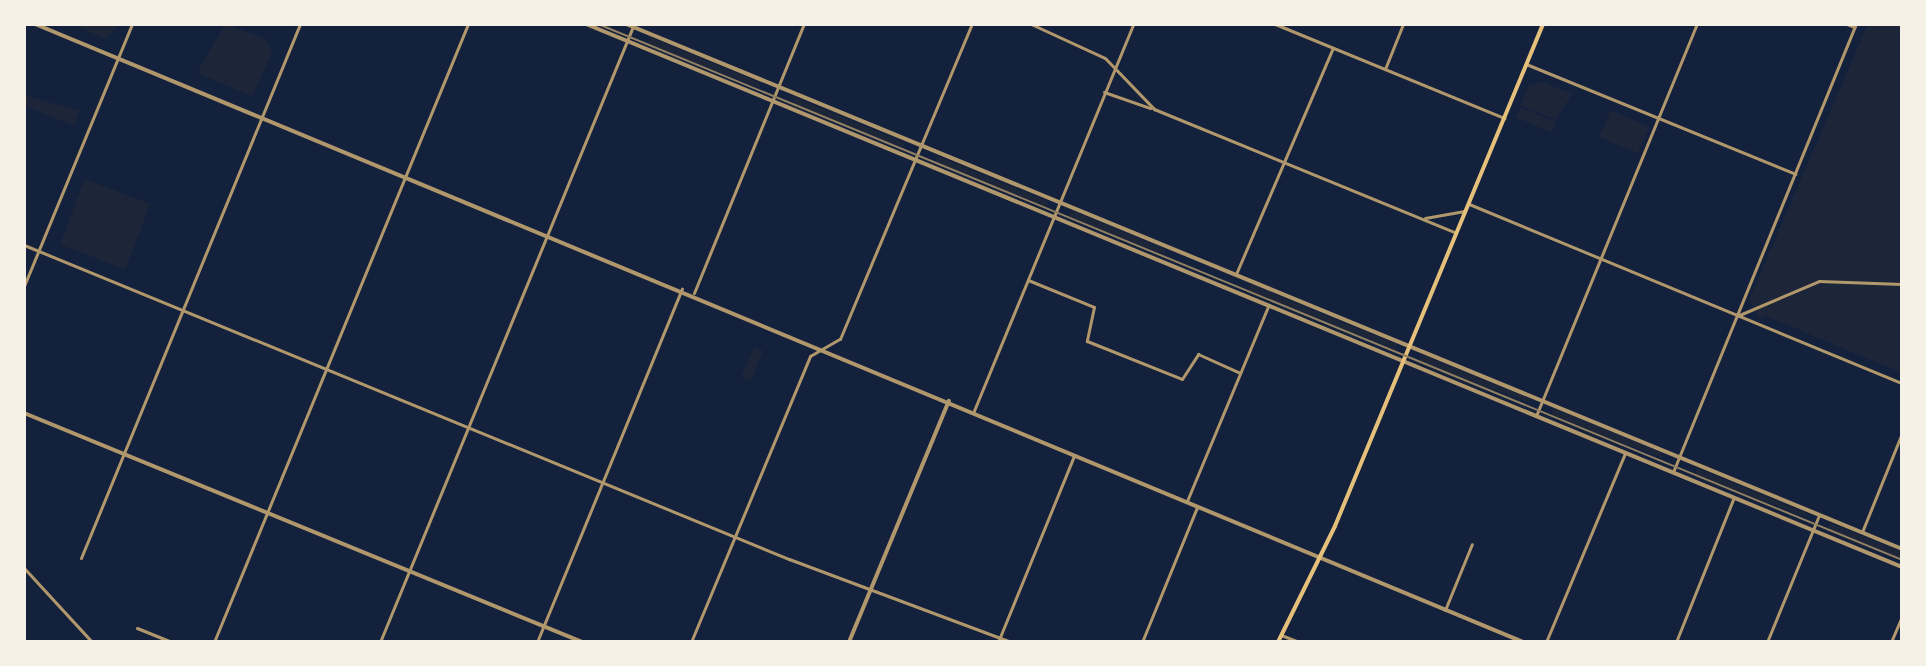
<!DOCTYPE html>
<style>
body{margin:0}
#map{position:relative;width:1926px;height:666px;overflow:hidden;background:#14213d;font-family:"Work Sans",sans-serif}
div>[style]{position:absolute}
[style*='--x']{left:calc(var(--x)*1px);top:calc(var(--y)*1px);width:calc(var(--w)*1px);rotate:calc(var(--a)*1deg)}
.green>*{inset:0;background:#1d2539;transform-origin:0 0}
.minor>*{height:3px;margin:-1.5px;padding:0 1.5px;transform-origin:1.5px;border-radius:1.5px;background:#b1986c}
.tertiary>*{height:4px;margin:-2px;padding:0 2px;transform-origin:2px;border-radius:2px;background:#b1986c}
.secondary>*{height:4px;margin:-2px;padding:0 2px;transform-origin:2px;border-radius:2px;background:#e5c07b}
.tram>*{height:2px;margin:-1px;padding:0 1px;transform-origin:1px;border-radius:1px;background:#918062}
span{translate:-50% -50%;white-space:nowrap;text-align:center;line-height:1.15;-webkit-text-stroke:8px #f6f1e7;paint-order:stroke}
.frame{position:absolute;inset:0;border:26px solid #f6f1e7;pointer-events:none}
</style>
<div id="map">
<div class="green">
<div style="clip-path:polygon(72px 24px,120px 24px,105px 39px)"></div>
<div style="clip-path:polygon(225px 24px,266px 39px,272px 53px,252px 96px,197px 73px)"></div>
<div style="clip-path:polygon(1868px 24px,1902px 24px,1902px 373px,1766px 316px,1760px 320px,1749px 300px)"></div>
<div style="clip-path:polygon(650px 37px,759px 82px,760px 88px,648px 45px)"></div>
<div style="clip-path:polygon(1543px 82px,1572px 94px,1556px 120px,1520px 105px,1529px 85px)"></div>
<div style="clip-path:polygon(24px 95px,80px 111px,74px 126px,24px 105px)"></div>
<div style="clip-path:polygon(794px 97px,903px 142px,905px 148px,792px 106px)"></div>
<div style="left:1520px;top:107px;width:39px;height:11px;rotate:23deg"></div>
<div style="left:1611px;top:110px;width:42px;height:29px;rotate:24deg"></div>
<div style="clip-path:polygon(937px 156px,1047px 201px,1048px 207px,935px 164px)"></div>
<div style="left:85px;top:179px;width:70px;height:70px;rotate:21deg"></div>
<div style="clip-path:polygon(1071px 210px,1164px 249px,1166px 255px,1068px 218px)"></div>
<div style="clip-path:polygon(1250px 284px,1395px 344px,1398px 350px,1247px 292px)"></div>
<div style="clip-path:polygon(755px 347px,763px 351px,751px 381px,741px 377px)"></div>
<div style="clip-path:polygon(1422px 355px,1529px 398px,1531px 403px,1418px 363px)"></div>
<div style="clip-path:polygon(1553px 408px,1662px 453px,1663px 458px,1551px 417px)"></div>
<div style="clip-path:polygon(1697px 468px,1806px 513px,1807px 517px,1695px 477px)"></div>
<div style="left:1830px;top:523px;width:78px;height:9px;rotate:22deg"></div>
</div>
<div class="minor">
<div style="--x:1031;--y:24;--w:81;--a:24.7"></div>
<div style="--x:1105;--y:58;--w:71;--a:46.1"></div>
<div style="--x:1154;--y:109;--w:326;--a:22.3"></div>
<div style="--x:1275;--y:24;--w:248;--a:22.3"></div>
<div style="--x:1847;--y:24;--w:8;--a:23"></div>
<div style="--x:1526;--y:64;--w:291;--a:22.2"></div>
<div style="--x:1385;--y:69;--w:48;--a:-68.2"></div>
<div style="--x:1104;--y:92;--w:49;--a:19.2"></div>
<div style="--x:1469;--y:204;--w:469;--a:22.5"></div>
<div style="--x:1425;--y:218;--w:40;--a:-10"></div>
<div style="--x:24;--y:245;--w:827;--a:22.32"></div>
<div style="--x:789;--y:559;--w:237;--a:20.5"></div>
<div style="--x:1236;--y:274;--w:246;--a:-66.8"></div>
<div style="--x:1028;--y:280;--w:71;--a:22.2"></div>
<div style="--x:1094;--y:307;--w:35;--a:102"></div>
<div style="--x:1087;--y:341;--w:102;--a:21.8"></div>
<div style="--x:1182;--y:379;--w:30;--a:-57"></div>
<div style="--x:1198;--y:354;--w:46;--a:24.3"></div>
<div style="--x:24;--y:286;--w:283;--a:-67.6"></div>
<div style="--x:694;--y:293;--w:291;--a:-67.8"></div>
<div style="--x:1737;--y:316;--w:89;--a:-23.1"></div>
<div style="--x:1819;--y:281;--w:83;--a:2.1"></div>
<div style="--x:973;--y:413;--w:421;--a:-67.6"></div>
<div style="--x:1536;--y:416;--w:424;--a:-67.7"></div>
<div style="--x:1673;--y:472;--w:484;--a:-67.8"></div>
<div style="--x:1187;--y:501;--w:211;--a:-67.4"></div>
<div style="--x:1862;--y:532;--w:107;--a:-68"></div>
<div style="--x:81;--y:558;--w:577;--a:-67.7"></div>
<div style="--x:24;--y:568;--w:100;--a:47.4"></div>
<div style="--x:1445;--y:610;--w:71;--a:-67.8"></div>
<div style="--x:137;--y:628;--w:38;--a:22"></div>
<div style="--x:1281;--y:635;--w:19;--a:21"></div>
<div style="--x:214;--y:642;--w:668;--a:-67.66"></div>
<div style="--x:380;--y:642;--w:668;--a:-67.66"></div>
<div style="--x:537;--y:642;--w:382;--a:-67.7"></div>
<div style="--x:691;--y:642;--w:310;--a:-67.4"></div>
<div style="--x:810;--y:356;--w:34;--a:-30"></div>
<div style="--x:840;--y:339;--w:342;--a:-67.3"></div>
<div style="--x:998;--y:642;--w:201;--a:-67.8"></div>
<div style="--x:1142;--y:642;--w:146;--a:-67.8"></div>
<div style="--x:1546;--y:642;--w:205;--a:-67.3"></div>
<div style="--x:1676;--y:642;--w:156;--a:-68.2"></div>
<div style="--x:1767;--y:642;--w:137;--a:-67.7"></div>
<div style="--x:1891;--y:642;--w:28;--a:-67"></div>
</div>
<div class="tertiary">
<div style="--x:35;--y:24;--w:1611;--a:22.55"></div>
<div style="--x:586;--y:24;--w:1424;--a:22.42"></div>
<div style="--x:626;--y:24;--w:1380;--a:22.36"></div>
<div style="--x:24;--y:413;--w:603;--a:22.31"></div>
<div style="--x:849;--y:642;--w:261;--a:-67.5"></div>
</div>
<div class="secondary">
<div style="--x:1278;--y:642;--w:129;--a:-63.8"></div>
<div style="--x:1335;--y:526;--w:543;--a:-67.49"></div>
</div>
<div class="tram">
<div style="--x:598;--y:24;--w:1410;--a:22.34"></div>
</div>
<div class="frame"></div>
</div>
